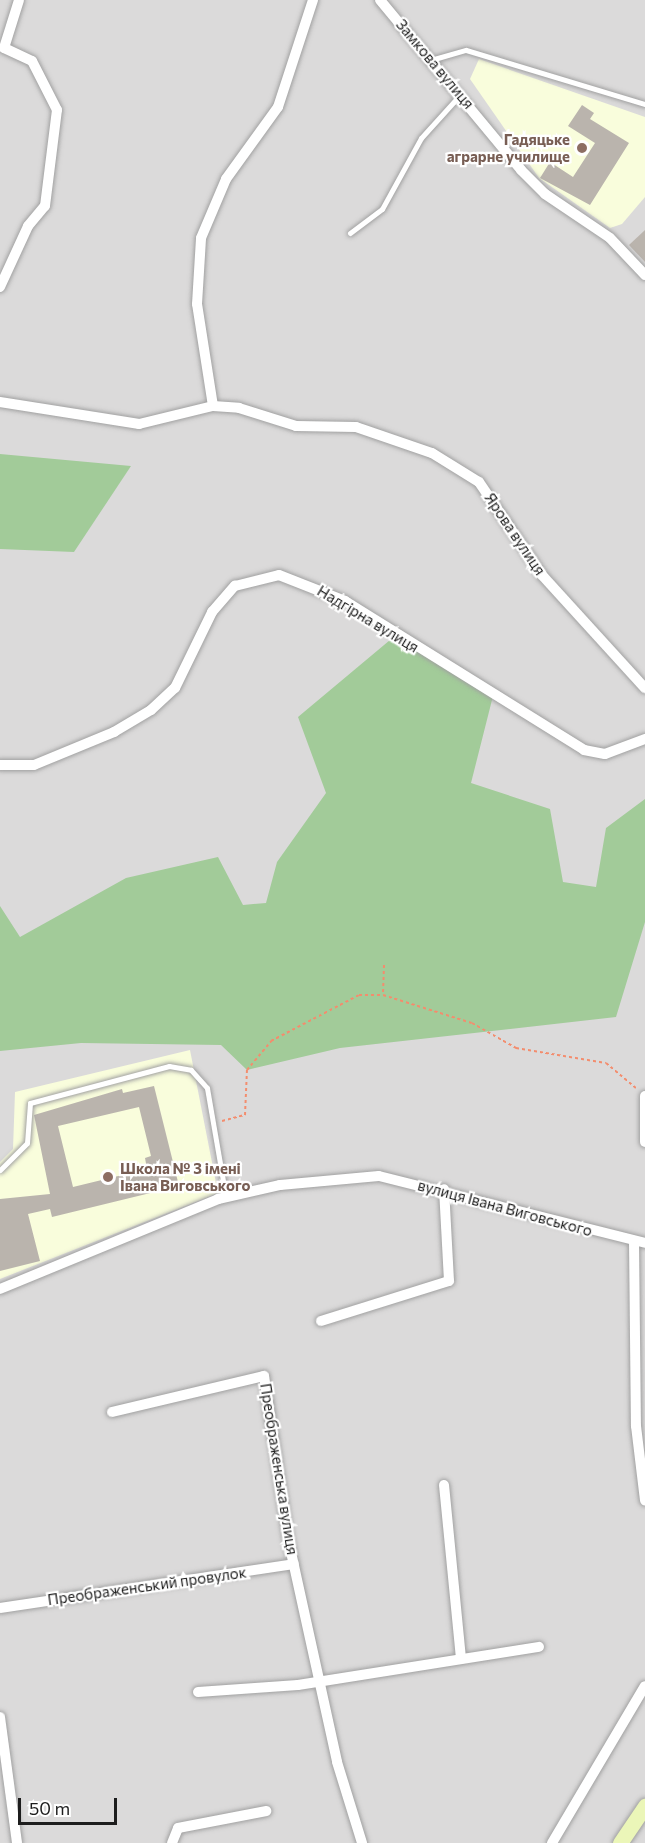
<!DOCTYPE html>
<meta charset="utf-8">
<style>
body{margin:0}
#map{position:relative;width:645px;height:1843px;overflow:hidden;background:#edebe3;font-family:Commissioner,sans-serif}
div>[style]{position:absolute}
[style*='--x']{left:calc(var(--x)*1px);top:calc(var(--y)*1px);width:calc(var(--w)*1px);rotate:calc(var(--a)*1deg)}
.residential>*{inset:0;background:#dbdada;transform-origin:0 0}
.education>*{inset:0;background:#f9fddc}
.forest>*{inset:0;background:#a2cb99}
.building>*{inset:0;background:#bab4ad}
.path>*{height:2px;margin-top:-1px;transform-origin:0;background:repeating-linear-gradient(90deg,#f38d6e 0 3px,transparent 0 6px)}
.roads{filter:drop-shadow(0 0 2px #a1a1a1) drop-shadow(0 0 2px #a1a1a1)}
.lane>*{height:5px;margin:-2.5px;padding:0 2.5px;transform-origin:2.5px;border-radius:2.5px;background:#fff}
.street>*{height:10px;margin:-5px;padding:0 5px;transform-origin:5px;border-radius:5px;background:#fff}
.secondary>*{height:15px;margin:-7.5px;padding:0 7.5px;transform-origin:7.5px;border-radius:7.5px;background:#ebf6b8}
.dots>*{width:16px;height:16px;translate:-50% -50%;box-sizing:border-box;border:3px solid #fff;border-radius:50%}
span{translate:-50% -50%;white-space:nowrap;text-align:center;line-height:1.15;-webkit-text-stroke:4.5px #fff;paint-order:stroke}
.street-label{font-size:15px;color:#1d1d1d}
.education-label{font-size:15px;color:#785e54;font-weight:700}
.right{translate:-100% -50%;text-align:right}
.left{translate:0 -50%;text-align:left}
.scale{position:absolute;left:18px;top:1798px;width:99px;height:27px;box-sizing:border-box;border:3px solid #1d1d1d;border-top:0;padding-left:8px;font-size:18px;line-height:21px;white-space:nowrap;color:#1d1d1d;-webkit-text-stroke:4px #fff;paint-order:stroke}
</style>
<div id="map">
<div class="residential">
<div style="left:0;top:0;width:645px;height:1843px"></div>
</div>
<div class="education">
<div style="clip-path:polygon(479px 59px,645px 117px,645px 197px,622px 224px,610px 228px,539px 178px,470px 79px)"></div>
<div style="clip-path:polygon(190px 1050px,218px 1193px,0 1279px,0 1162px,13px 1149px,15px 1092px)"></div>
</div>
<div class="forest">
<div style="clip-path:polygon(0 454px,131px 466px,74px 552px,0 549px)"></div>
<div style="clip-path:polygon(396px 635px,493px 696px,471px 783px,550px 809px,563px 882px,596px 887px,606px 828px,645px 799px,645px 922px,616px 1017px,340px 1048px,247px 1070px,221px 1045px,81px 1043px,0 1051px,0 906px,20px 937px,126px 878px,218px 857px,243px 905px,266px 903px,277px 862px,326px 793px,298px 717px)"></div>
</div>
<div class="building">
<div style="clip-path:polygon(582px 105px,594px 113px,590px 119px,629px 143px,590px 205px,540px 178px,550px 162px,573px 177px,595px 143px,568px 126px)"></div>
<div style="clip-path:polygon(645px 230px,645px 262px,629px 245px)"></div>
<div style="clip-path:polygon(evenodd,154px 1086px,179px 1186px,52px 1217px,50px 1209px,28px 1214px,40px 1261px,0 1271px,0 1199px,50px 1194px,34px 1115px,122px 1089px,123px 1093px,154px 1086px,139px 1107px,151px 1156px,145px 1158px,147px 1169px,73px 1187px,58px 1126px,139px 1107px)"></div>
</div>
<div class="path">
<div style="--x:384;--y:965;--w:30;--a:92"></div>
<div style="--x:383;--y:995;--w:93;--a:17.5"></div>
<div style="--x:472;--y:1023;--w:51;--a:29.6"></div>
<div style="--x:516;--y:1048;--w:91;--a:9.5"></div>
<div style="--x:606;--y:1063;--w:39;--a:40"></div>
<div style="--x:222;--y:1121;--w:24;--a:-15"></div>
<div style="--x:245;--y:1115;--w:45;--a:-87.5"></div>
<div style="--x:247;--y:1070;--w:38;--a:-50"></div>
<div style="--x:271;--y:1041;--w:99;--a:-27.6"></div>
<div style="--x:359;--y:995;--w:22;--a:0"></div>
</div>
<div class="roads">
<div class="lane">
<div style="--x:434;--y:59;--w:33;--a:-16"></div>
<div style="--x:466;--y:50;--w:187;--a:16.8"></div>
<div style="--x:350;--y:233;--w:40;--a:-37"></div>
<div style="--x:382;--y:209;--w:81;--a:-61.2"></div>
<div style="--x:421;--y:138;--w:57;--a:-47.9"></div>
<div style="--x:0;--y:1170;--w:38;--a:-45"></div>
<div style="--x:27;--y:1143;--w:40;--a:-85.7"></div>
<div style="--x:30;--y:1103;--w:144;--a:-14.9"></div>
<div style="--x:169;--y:1066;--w:22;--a:10"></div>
<div style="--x:191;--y:1070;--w:24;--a:48"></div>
<div style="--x:207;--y:1088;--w:112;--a:80.2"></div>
</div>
<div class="street">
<div style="--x:380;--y:0;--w:221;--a:50.3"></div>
<div style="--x:521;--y:170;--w:34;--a:45"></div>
<div style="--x:545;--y:194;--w:78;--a:34.1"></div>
<div style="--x:610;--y:238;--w:51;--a:46.6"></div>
<div style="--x:4;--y:48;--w:50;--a:-72.6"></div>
<div style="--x:0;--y:287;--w:67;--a:-65.3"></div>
<div style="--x:28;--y:226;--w:26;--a:-50"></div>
<div style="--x:45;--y:206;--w:97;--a:-82.9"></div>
<div style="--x:57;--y:110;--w:55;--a:-117"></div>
<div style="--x:32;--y:61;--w:31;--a:-155"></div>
<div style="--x:0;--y:402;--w:141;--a:9"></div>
<div style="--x:139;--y:424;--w:76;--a:-13.7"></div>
<div style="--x:213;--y:406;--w:26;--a:4"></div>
<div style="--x:239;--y:408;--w:60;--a:17.5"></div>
<div style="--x:296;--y:426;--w:60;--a:1"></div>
<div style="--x:356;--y:427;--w:80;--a:18.9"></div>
<div style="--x:432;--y:453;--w:55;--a:31.7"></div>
<div style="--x:479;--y:482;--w:112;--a:55.9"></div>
<div style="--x:542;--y:575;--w:153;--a:47.7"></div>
<div style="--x:213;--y:406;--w:103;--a:-98.9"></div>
<div style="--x:197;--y:304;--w:66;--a:-86.5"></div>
<div style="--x:201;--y:238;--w:64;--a:-67"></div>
<div style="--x:226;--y:179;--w:89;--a:-54.2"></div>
<div style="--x:278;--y:107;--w:113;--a:-71.9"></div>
<div style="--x:0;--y:765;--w:34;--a:0"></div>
<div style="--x:34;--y:765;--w:87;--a:-22.4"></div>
<div style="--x:114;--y:732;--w:43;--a:-30.7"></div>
<div style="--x:151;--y:710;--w:33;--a:-43"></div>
<div style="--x:175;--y:688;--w:85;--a:-64"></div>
<div style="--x:212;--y:612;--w:35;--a:-49"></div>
<div style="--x:235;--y:586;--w:45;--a:-14"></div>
<div style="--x:279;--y:575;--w:71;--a:21.5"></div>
<div style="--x:345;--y:601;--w:282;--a:31.9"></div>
<div style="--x:584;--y:750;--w:21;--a:11"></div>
<div style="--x:605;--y:754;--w:43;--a:-20.6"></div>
<div style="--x:645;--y:1096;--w:46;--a:90"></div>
<div style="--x:634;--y:1241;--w:185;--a:89.4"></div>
<div style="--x:636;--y:1426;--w:75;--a:83.1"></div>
<div style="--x:0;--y:1289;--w:236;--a:-22.4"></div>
<div style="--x:218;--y:1199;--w:64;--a:-12.7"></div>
<div style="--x:280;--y:1185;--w:99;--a:-5.2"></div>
<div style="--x:379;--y:1176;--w:274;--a:14.1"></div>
<div style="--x:321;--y:1321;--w:134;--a:-17.4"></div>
<div style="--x:449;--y:1281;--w:92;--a:-93.1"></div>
<div style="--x:112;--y:1412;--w:156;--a:-13.3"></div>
<div style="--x:264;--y:1376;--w:169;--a:81.5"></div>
<div style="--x:289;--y:1543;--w:224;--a:77.6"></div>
<div style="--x:337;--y:1762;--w:85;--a:72.8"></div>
<div style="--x:444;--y:1485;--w:174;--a:84.4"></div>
<div style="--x:0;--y:1608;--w:297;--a:-8.5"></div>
<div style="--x:198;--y:1692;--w:100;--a:-4"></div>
<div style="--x:298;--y:1685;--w:244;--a:-9"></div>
<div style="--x:0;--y:1717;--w:127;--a:82.3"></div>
<div style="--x:172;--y:1843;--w:16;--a:-68"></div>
<div style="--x:178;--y:1828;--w:90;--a:-10.9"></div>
<div style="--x:552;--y:1843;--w:182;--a:-59.4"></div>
</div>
<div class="secondary">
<div style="--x:620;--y:1843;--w:45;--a:-56"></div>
</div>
</div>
<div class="dots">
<div style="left:582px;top:148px;background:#8d6e63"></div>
<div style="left:108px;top:1177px;background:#8d6e63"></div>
</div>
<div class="street-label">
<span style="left:435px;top:64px;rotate:50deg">Замкова вулиця</span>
<span style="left:515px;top:534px;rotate:56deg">Ярова вулиця</span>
<span style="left:368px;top:619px;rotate:31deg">Надгірна вулиця</span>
<span style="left:505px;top:1208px;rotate:15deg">вулиця Івана Виговського</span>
<span style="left:279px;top:1469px;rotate:81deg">Преображенська вулиця</span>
<span style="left:147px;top:1586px;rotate:-8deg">Преображенський провулок</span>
</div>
<div class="education-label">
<span class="right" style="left:570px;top:148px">Гадяцьке<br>аграрне училище</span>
<span class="left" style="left:120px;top:1177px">Школа № 3 імені<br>Івана Виговського</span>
</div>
<div class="scale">50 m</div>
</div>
